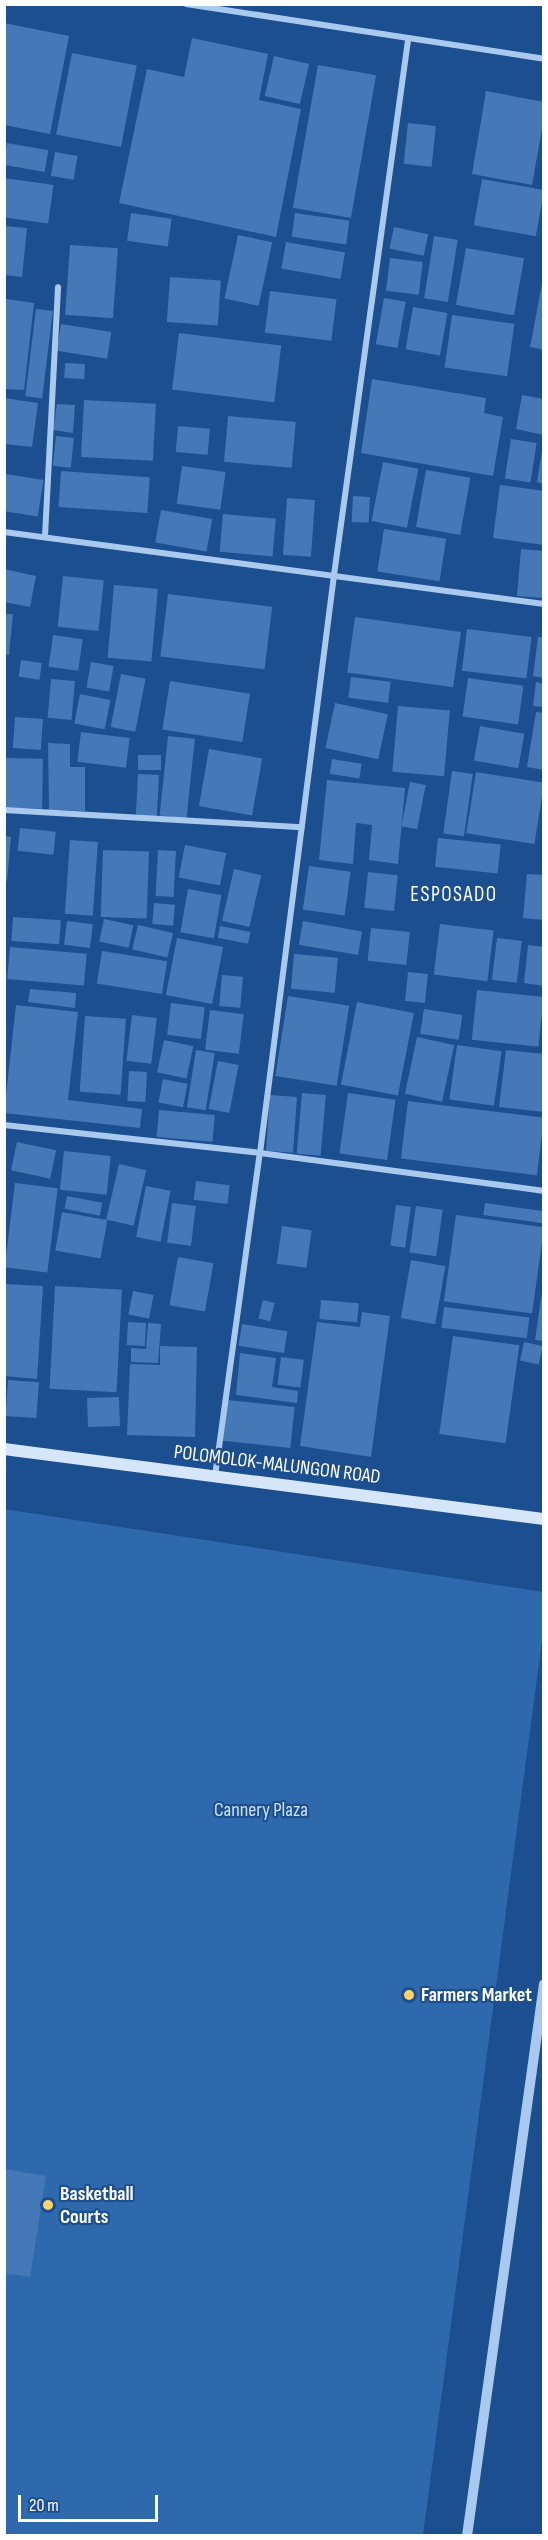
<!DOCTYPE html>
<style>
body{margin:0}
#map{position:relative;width:548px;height:2540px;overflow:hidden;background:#1b4f8f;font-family:"Sofia Sans Condensed",sans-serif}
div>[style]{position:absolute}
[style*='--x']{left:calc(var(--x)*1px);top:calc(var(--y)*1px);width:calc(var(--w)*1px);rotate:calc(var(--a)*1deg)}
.green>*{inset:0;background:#2e69ad}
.building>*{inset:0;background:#4478b7;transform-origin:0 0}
.minor>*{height:6px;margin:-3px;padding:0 3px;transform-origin:3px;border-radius:3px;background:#a9c9ee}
.tertiary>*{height:10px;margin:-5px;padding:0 5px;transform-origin:5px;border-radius:5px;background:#a9c9ee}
.secondary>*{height:12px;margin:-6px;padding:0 6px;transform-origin:6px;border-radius:6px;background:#d6e6fa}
.dots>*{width:16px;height:16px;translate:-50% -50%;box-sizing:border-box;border:3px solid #1b4f8f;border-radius:50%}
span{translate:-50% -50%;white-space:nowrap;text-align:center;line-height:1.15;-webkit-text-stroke:4.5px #1b4f8f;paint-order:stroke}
.street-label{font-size:20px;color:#fff}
.park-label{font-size:20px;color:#cfe3fa}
.poi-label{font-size:20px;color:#fff;font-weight:700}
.left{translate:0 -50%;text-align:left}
.neighbourhood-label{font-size:21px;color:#fff;letter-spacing:1.5px}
.frame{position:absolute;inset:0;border:6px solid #fff;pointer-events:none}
.scale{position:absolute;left:18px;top:2495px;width:140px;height:27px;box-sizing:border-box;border:3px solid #fff;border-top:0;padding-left:8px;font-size:18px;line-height:21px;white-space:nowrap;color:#fff;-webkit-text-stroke:4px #1b4f8f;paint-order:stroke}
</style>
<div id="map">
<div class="green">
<div style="clip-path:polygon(4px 1509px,543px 1592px,543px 1633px,423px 2535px,5px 2535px)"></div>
</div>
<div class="building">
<div style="clip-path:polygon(4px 23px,69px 36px,50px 134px,4px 125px)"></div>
<div style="clip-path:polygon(192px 38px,268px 54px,259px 100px,301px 109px,276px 237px,119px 203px,147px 69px,184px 77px)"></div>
<div style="left:72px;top:53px;width:66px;height:83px;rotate:11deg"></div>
<div style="left:274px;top:56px;width:36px;height:41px;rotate:13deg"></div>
<div style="left:318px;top:65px;width:59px;height:145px;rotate:10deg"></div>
<div style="clip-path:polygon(486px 91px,544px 102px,544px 118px,532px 185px,472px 174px)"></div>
<div style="left:408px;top:123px;width:28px;height:41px;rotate:6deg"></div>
<div style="left:7px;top:143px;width:42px;height:22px;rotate:10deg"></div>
<div style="left:55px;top:152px;width:23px;height:24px;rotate:10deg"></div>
<div style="left:4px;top:178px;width:50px;height:39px;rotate:8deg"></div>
<div style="left:482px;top:179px;width:63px;height:47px;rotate:10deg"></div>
<div style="left:131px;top:213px;width:41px;height:28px;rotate:8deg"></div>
<div style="left:295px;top:213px;width:55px;height:24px;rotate:8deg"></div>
<div style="clip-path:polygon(4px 226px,27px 228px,22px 277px,4px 275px)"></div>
<div style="left:394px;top:227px;width:35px;height:22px;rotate:12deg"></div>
<div style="left:238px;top:235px;width:35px;height:65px;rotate:12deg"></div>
<div style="left:434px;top:236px;width:24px;height:63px;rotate:9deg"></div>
<div style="left:286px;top:242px;width:60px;height:27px;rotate:10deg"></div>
<div style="left:70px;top:245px;width:48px;height:70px;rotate:4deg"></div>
<div style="left:466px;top:248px;width:59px;height:58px;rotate:10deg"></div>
<div style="left:390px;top:258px;width:33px;height:33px;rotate:7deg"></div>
<div style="left:170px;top:277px;width:51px;height:45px;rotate:4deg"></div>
<div style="clip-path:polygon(542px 284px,544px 284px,544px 350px,530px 347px)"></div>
<div style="left:270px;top:291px;width:67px;height:42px;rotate:7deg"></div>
<div style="left:384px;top:298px;width:22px;height:47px;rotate:10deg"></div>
<div style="clip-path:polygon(6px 299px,34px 303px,24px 390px,4px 389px)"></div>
<div style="left:413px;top:307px;width:35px;height:43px;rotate:10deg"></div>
<div style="left:36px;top:309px;width:17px;height:88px;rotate:7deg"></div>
<div style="left:452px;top:315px;width:63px;height:53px;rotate:8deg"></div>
<div style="left:61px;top:324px;width:51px;height:27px;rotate:9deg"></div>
<div style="left:179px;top:333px;width:103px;height:57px;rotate:7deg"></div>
<div style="left:65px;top:363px;width:20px;height:15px;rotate:3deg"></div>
<div style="clip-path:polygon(372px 379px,486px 398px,484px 413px,503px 417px,493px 476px,361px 453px)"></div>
<div style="clip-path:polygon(522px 395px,544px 399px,544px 435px,516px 429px)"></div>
<div style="clip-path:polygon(4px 398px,38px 403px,32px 447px,4px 444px)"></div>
<div style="left:84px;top:400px;width:72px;height:57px;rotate:3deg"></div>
<div style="clip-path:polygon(57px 404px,75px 405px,73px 433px,53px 430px)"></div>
<div style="left:228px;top:416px;width:68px;height:46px;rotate:5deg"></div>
<div style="left:178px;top:426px;width:32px;height:26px;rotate:5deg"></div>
<div style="left:56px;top:436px;width:18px;height:30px;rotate:6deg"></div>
<div style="left:511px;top:439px;width:26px;height:40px;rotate:9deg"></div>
<div style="clip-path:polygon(542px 451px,544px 451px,544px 484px,537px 482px)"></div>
<div style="left:383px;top:462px;width:36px;height:60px;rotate:11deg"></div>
<div style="left:182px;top:466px;width:44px;height:38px;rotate:8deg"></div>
<div style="left:426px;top:470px;width:45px;height:58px;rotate:10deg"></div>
<div style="left:61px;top:471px;width:89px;height:36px;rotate:4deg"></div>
<div style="left:6px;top:474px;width:38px;height:37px;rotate:9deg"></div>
<div style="clip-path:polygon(500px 485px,544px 491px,544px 545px,493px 538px)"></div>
<div style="left:353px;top:496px;width:17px;height:26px;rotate:3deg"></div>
<div style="left:287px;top:498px;width:28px;height:57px;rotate:4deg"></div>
<div style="left:161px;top:510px;width:52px;height:33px;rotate:10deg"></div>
<div style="left:223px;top:514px;width:53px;height:38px;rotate:5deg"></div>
<div style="left:384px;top:529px;width:63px;height:43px;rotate:9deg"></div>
<div style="clip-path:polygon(521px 549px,544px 551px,544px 598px,517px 596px)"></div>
<div style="clip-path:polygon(4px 569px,36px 576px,30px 607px,4px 602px)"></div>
<div style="left:63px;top:576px;width:41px;height:51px;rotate:6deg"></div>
<div style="left:114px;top:585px;width:44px;height:73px;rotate:5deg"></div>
<div style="left:168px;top:594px;width:105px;height:63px;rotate:7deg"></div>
<div style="clip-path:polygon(4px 614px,13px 614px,9px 655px,4px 654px)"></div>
<div style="left:355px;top:617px;width:107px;height:56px;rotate:8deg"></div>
<div style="left:467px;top:629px;width:65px;height:42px;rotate:7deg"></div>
<div style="left:53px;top:635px;width:30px;height:32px;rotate:8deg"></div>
<div style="clip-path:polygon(538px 637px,544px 637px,544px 678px,533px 676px)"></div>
<div style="left:21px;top:660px;width:21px;height:17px;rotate:8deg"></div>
<div style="left:91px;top:662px;width:23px;height:26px;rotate:10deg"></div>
<div style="left:121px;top:674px;width:25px;height:54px;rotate:11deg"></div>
<div style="left:351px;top:677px;width:40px;height:21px;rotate:7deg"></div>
<div style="left:468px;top:678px;width:56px;height:39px;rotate:8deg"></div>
<div style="left:51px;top:679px;width:24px;height:39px;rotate:5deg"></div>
<div style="left:170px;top:681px;width:81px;height:49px;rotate:9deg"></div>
<div style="clip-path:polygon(536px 682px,544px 684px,544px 707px,533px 706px)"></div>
<div style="left:80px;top:694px;width:31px;height:30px;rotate:11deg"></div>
<div style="left:335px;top:703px;width:54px;height:46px;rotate:12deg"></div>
<div style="left:398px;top:706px;width:52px;height:66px;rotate:5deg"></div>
<div style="clip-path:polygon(536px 712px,544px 713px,544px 770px,527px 767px)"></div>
<div style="left:15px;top:717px;width:28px;height:31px;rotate:4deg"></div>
<div style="left:480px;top:726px;width:45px;height:35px;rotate:10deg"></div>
<div style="left:81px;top:732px;width:49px;height:30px;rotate:7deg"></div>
<div style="left:168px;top:736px;width:27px;height:80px;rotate:6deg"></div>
<div style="clip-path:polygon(48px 743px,70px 744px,70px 767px,85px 767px,85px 811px,49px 810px)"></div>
<div style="left:209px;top:749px;width:54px;height:58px;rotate:10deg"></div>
<div style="left:138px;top:755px;width:23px;height:15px"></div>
<div style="left:4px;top:758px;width:39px;height:50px;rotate:1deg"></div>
<div style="left:332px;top:759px;width:30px;height:15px;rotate:9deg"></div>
<div style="left:452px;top:771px;width:21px;height:63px;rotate:8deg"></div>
<div style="left:476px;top:772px;width:69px;height:62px;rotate:9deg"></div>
<div style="left:138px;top:774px;width:21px;height:42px;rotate:3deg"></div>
<div style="clip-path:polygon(327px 780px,405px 788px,398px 864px,369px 860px,372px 825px,356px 823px,353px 864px,319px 860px)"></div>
<div style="left:410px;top:782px;width:16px;height:45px;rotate:11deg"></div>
<div style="left:20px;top:828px;width:36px;height:23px;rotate:6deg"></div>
<div style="clip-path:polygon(4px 836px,11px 837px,7px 881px,4px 881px)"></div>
<div style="left:438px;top:838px;width:63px;height:29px;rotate:6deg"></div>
<div style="left:70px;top:840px;width:28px;height:74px;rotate:4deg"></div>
<div style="left:185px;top:845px;width:42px;height:33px;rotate:11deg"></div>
<div style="left:103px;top:850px;width:46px;height:67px;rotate:2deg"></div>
<div style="left:158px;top:850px;width:18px;height:46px;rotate:3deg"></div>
<div style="left:309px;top:866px;width:42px;height:44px;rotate:8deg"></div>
<div style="left:234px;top:869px;width:28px;height:53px;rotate:13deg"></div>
<div style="left:368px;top:872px;width:30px;height:36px;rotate:6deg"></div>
<div style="clip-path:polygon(527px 874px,544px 875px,544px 920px,523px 918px)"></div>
<div style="left:188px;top:889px;width:34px;height:44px;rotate:10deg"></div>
<div style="left:154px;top:903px;width:21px;height:21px;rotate:5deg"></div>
<div style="left:13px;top:917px;width:48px;height:24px;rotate:4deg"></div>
<div style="left:104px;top:919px;width:30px;height:23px;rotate:12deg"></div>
<div style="left:67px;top:921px;width:26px;height:24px;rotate:7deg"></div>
<div style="left:303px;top:921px;width:60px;height:24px;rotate:10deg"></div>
<div style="left:440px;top:924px;width:54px;height:51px;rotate:7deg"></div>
<div style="left:138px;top:925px;width:36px;height:25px;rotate:13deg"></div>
<div style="left:220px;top:926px;width:31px;height:12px;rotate:11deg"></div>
<div style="left:371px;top:928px;width:39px;height:33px;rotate:6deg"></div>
<div style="left:177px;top:938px;width:47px;height:58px;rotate:11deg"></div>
<div style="left:497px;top:938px;width:25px;height:42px;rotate:7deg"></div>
<div style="clip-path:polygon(528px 945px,544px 947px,544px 986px,524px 983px)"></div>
<div style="left:10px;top:947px;width:77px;height:32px;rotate:5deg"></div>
<div style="left:102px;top:951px;width:66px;height:33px;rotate:9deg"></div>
<div style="left:294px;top:954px;width:44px;height:35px;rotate:5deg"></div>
<div style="left:408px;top:972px;width:20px;height:29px;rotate:6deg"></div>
<div style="left:222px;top:975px;width:21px;height:31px;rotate:5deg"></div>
<div style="clip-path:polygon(30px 989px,76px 993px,75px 1008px,28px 1002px)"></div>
<div style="left:477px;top:990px;width:67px;height:50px;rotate:6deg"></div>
<div style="left:288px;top:996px;width:62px;height:81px;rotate:9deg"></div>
<div style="left:357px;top:1002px;width:58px;height:84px;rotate:11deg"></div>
<div style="left:171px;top:1003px;width:34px;height:32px;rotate:7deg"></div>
<div style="clip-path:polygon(16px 1005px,78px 1012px,68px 1100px,142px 1109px,140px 1128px,4px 1113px)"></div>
<div style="left:424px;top:1009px;width:39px;height:25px;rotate:9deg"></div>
<div style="left:210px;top:1010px;width:34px;height:40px;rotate:7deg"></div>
<div style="left:132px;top:1015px;width:25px;height:46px;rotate:7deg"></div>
<div style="left:85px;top:1016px;width:41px;height:76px;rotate:4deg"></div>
<div style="left:417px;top:1037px;width:38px;height:58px;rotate:12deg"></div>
<div style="left:164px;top:1040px;width:30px;height:33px;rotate:12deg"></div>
<div style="left:457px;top:1045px;width:45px;height:55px;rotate:8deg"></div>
<div style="left:196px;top:1050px;width:19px;height:58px;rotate:9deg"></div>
<div style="clip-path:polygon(506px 1050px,544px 1054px,544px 1112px,499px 1107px)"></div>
<div style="left:218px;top:1061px;width:21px;height:49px;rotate:11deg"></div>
<div style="left:129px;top:1071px;width:18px;height:30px;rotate:3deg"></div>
<div style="left:163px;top:1079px;width:25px;height:24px;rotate:11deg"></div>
<div style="left:302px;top:1093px;width:24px;height:61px;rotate:5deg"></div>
<div style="left:348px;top:1093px;width:48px;height:61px;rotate:8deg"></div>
<div style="left:270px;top:1095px;width:27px;height:56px;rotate:4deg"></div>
<div style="left:408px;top:1101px;width:137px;height:58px;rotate:7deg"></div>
<div style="left:159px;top:1110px;width:56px;height:27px;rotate:5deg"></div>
<div style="left:17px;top:1142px;width:40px;height:29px;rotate:12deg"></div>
<div style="left:64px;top:1151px;width:47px;height:39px;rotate:6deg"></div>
<div style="left:119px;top:1164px;width:28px;height:57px;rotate:13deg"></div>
<div style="left:196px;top:1181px;width:34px;height:19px;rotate:7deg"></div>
<div style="left:15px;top:1183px;width:43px;height:85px;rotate:7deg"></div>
<div style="left:146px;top:1186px;width:25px;height:52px;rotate:11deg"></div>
<div style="left:67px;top:1196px;width:36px;height:13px;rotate:11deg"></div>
<div style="left:172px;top:1203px;width:24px;height:40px;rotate:7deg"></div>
<div style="left:485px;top:1203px;width:60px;height:12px;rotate:8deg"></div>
<div style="left:396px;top:1205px;width:15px;height:41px;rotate:8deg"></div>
<div style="left:416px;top:1206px;width:27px;height:47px;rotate:8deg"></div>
<div style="left:62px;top:1212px;width:46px;height:39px;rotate:10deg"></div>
<div style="left:456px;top:1215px;width:89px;height:87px;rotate:8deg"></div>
<div style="left:282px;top:1226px;width:30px;height:38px;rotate:8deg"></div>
<div style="left:178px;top:1257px;width:36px;height:49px;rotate:10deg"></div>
<div style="left:411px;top:1260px;width:35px;height:59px;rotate:10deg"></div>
<div style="clip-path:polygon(4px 1284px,43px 1286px,37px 1379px,4px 1376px)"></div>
<div style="left:55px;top:1286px;width:67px;height:103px;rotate:3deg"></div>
<div style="left:133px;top:1291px;width:21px;height:24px;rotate:11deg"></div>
<div style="clip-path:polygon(542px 1292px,544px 1292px,544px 1341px,535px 1340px)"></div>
<div style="left:263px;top:1300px;width:12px;height:19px;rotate:14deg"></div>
<div style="left:321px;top:1300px;width:38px;height:19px;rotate:5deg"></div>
<div style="left:444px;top:1307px;width:86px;height:21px;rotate:7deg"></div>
<div style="clip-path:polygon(362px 1312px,390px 1316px,371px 1457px,300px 1446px,317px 1322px,360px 1327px)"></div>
<div style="left:128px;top:1322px;width:18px;height:23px;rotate:3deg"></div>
<div style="clip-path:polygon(148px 1323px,161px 1324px,158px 1363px,131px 1362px,131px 1348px,146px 1349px)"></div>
<div style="left:242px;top:1324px;width:46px;height:22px;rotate:9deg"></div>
<div style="left:453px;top:1336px;width:67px;height:99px;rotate:8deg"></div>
<div style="left:524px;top:1342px;width:19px;height:19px;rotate:12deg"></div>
<div style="clip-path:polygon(160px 1346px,197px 1347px,195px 1437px,127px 1435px,130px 1364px,160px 1365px)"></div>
<div style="clip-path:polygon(240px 1353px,276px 1358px,272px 1387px,298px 1391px,297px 1403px,236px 1395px)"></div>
<div style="left:281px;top:1357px;width:23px;height:28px;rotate:7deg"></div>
<div style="left:8px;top:1380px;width:31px;height:36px;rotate:4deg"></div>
<div style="left:119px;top:1397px;width:29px;height:32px;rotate:88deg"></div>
<div style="left:227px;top:1400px;width:68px;height:41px;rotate:6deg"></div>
<div style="clip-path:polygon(4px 2169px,46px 2176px,30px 2277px,4px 2273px)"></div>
</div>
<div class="minor">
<div style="--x:186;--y:4;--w:362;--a:8.7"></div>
<div style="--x:4;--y:532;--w:545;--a:7.59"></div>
<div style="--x:45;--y:536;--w:249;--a:-87"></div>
<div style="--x:4;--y:810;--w:298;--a:3.3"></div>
<div style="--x:4;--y:1125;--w:258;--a:6.2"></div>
<div style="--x:260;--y:1153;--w:287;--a:7.6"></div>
<div style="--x:215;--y:1476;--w:326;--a:-82.1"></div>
<div style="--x:260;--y:1153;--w:583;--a:-82.7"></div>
<div style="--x:334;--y:575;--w:540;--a:-82.12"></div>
</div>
<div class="tertiary">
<div style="--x:467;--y:2536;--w:557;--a:-82.06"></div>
</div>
<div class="secondary">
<div style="--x:4;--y:1449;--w:545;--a:7.39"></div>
</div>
<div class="dots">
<div style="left:409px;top:1995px;background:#ffd166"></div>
<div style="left:48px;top:2205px;background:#ffd166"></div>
</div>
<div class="street-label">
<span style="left:277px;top:1465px;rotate:7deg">POLOMOLOK-MALUNGON ROAD</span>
</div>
<div class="park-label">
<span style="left:261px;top:1810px">Cannery Plaza</span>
</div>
<div class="poi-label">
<span class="left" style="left:421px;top:1995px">Farmers Market</span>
<span class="left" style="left:60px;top:2206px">Basketball<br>Courts</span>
</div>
<div class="neighbourhood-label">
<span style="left:454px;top:895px">ESPOSADO</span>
</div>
<div class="frame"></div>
<div class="scale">20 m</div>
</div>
